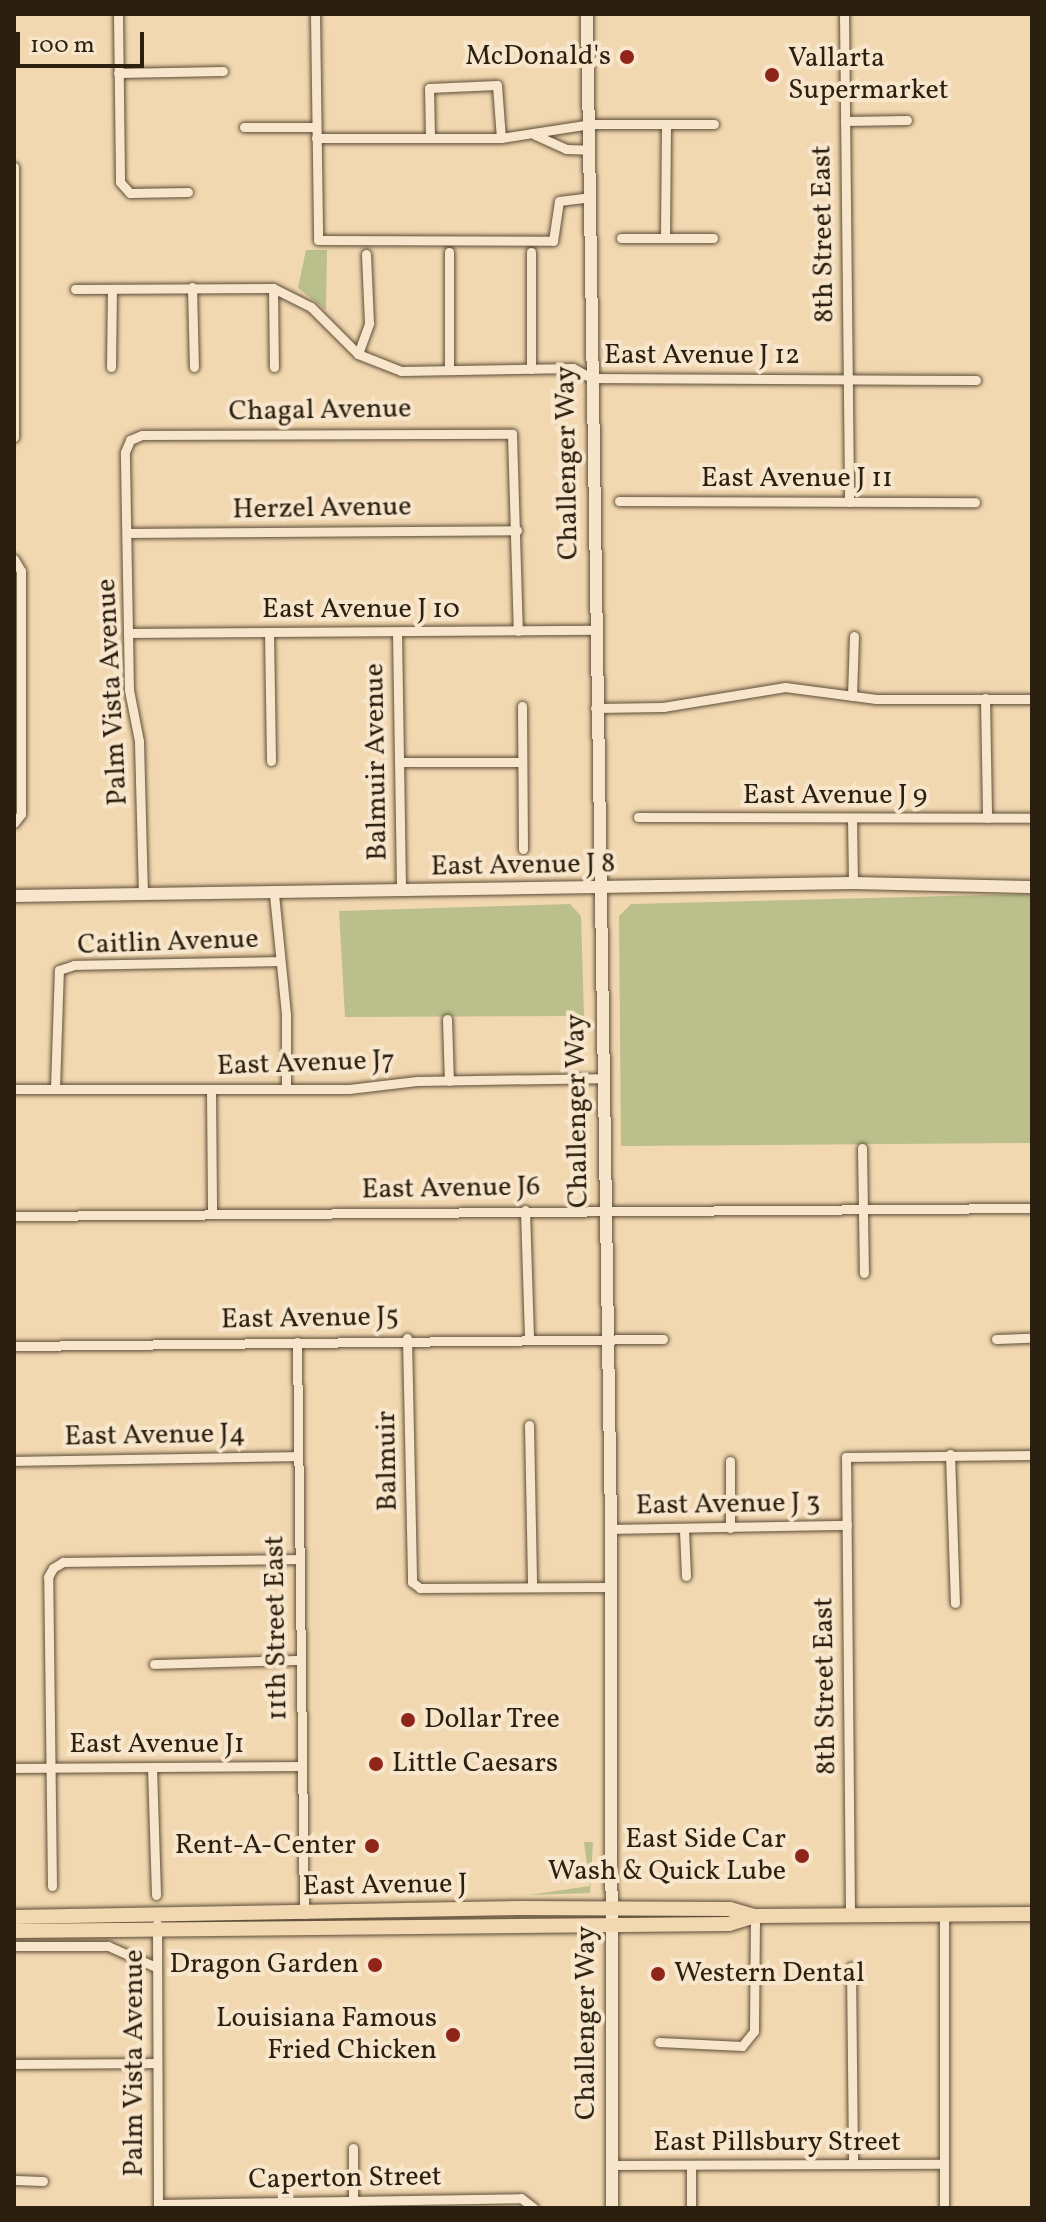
<!DOCTYPE html>
<style>
body{margin:0}
#map{position:relative;width:1046px;height:2222px;overflow:hidden;background:#f2d8b0;font-family:Vollkorn,serif}
div>[style]{position:absolute}
[style*='--x']{left:calc(var(--x)*1px);top:calc(var(--y)*1px);width:calc(var(--w)*1px);rotate:calc(var(--a)*1deg)}
.green>*{inset:0;background:#babf8b}
.roads{filter:drop-shadow(0 0 2px #5d4d37) drop-shadow(0 0 2px #5d4d37)}
.street>*{height:9px;margin:-4.5px;padding:0 4.5px;transform-origin:4.5px;border-radius:4.5px;background:#f7e6cc}
.secondary>*{height:12px;margin:-6px;padding:0 6px;transform-origin:6px;border-radius:6px;background:#f7e6cc}
.primary>*{height:14px;margin:-7px;padding:0 7px;transform-origin:7px;border-radius:7px;background:#f2d8b0}
.dots>*{width:22px;height:22px;translate:-50% -50%;box-sizing:border-box;border:4px solid #f7e6cc;border-radius:50%}
span{translate:-50% -50%;white-space:nowrap;text-align:center;line-height:1.15;-webkit-text-stroke:8px #f7e6cc;paint-order:stroke}
.poi-label{font-size:28px;color:#2b1f0f}
.right{translate:-100% -50%;text-align:right}
.left{translate:0 -50%;text-align:left}
.street-label{font-size:28px;color:#2b1f0f}
.frame{position:absolute;inset:0;border:16px solid #2b1f0f;pointer-events:none}
.scale{position:absolute;left:16px;top:32px;width:128px;height:36px;box-sizing:border-box;border:4px solid #2b1f0f;border-top:0;padding-left:10px;font-size:24px;line-height:28px;white-space:nowrap;color:#2b1f0f;-webkit-text-stroke:6px #f7e6cc;paint-order:stroke}
</style>
<div id="map">
<div class="green">
<div style="clip-path:polygon(306px 250px,327px 250px,326px 310px,298px 288px)"></div>
<div style="clip-path:polygon(1032px 894px,1032px 1143px,621px 1146px,619px 916px,631px 904px)"></div>
<div style="clip-path:polygon(570px 904px,581px 916px,584px 1016px,345px 1017px,339px 911px)"></div>
<div style="clip-path:polygon(584px 1842px,593px 1842px,590px 1893px,529px 1895px,590px 1886px)"></div>
</div>
<div class="roads">
<div class="street">
<div style="--x:118;--y:14;--w:168;--a:89.3"></div>
<div style="--x:120;--y:182;--w:15;--a:48"></div>
<div style="--x:130;--y:193;--w:58;--a:-1"></div>
<div style="--x:315;--y:14;--w:226;--a:89.2"></div>
<div style="--x:318;--y:240;--w:235;--a:0.2"></div>
<div style="--x:553;--y:241;--w:40;--a:-81.5"></div>
<div style="--x:559;--y:201;--w:31;--a:-7"></div>
<div style="--x:844;--y:14;--w:488;--a:89.4"></div>
<div style="--x:118;--y:73;--w:105;--a:-1.1"></div>
<div style="--x:845;--y:121;--w:62;--a:-0.9"></div>
<div style="--x:244;--y:127;--w:72;--a:0"></div>
<div style="--x:535;--y:135;--w:34;--a:24"></div>
<div style="--x:566;--y:149;--w:24;--a:2"></div>
<div style="--x:316;--y:138;--w:185;--a:0"></div>
<div style="--x:501;--y:138;--w:90;--a:-8.9"></div>
<div style="--x:590;--y:124;--w:124;--a:0"></div>
<div style="--x:430;--y:138;--w:50;--a:-91.1"></div>
<div style="--x:429;--y:88;--w:68;--a:-2.5"></div>
<div style="--x:497;--y:85;--w:53;--a:85.7"></div>
<div style="--x:14;--y:167;--w:270;--a:90"></div>
<div style="--x:621;--y:238;--w:92;--a:0"></div>
<div style="--x:665;--y:238;--w:114;--a:-89.5"></div>
<div style="--x:449;--y:252;--w:118;--a:90"></div>
<div style="--x:531;--y:252;--w:117;--a:90"></div>
<div style="--x:192;--y:287;--w:80;--a:88.6"></div>
<div style="--x:273;--y:288;--w:79;--a:89.3"></div>
<div style="--x:75;--y:289;--w:198;--a:-0.3"></div>
<div style="--x:273;--y:288;--w:42;--a:26.6"></div>
<div style="--x:311;--y:307;--w:66;--a:45"></div>
<div style="--x:358;--y:354;--w:46;--a:21.6"></div>
<div style="--x:401;--y:371;--w:172;--a:-1"></div>
<div style="--x:573;--y:368;--w:21;--a:29"></div>
<div style="--x:591;--y:378;--w:385;--a:0.3"></div>
<div style="--x:358;--y:354;--w:33;--a:-70"></div>
<div style="--x:369;--y:323;--w:69;--a:-92.5"></div>
<div style="--x:111;--y:367;--w:78;--a:-89.3"></div>
<div style="--x:619;--y:501;--w:356;--a:0.2"></div>
<div style="--x:128;--y:533;--w:389;--a:-0.4"></div>
<div style="--x:14;--y:559;--w:14;--a:60"></div>
<div style="--x:21;--y:571;--w:243;--a:90"></div>
<div style="--x:21;--y:814;--w:11;--a:128"></div>
<div style="--x:269;--y:632;--w:129;--a:89.1"></div>
<div style="--x:397;--y:632;--w:259;--a:89.1"></div>
<div style="--x:128;--y:633;--w:466;--a:-0.4"></div>
<div style="--x:852;--y:696;--w:60;--a:-88.1"></div>
<div style="--x:985;--y:698;--w:120;--a:89"></div>
<div style="--x:522;--y:706;--w:143;--a:89.6"></div>
<div style="--x:595;--y:708;--w:68;--a:-0.8"></div>
<div style="--x:663;--y:707;--w:124;--a:-9.3"></div>
<div style="--x:785;--y:687;--w:92;--a:7.5"></div>
<div style="--x:876;--y:699;--w:156;--a:0"></div>
<div style="--x:399;--y:762;--w:123;--a:0"></div>
<div style="--x:638;--y:817;--w:394;--a:0.1"></div>
<div style="--x:852;--y:818;--w:65;--a:89.1"></div>
<div style="--x:274;--y:894;--w:122;--a:84.3"></div>
<div style="--x:286;--y:1015;--w:74;--a:90"></div>
<div style="--x:143;--y:895;--w:154;--a:-91.5"></div>
<div style="--x:139;--y:741;--w:52;--a:-101.1"></div>
<div style="--x:129;--y:690;--w:238;--a:-91"></div>
<div style="--x:125;--y:452;--w:13;--a:-67"></div>
<div style="--x:130;--y:440;--w:13;--a:-23"></div>
<div style="--x:142;--y:435;--w:370;--a:-0.2"></div>
<div style="--x:512;--y:434;--w:197;--a:88.3"></div>
<div style="--x:447;--y:1019;--w:62;--a:88.2"></div>
<div style="--x:55;--y:1088;--w:118;--a:-88.1"></div>
<div style="--x:59;--y:970;--w:16;--a:-18"></div>
<div style="--x:74;--y:965;--w:205;--a:-1.1"></div>
<div style="--x:14;--y:1089;--w:335;--a:0"></div>
<div style="--x:349;--y:1089;--w:68;--a:-6.7"></div>
<div style="--x:417;--y:1081;--w:183;--a:-0.9"></div>
<div style="--x:211;--y:1090;--w:124;--a:89.5"></div>
<div style="--x:862;--y:1148;--w:125;--a:89.1"></div>
<div style="--x:525;--y:1210;--w:129;--a:88.2"></div>
<div style="--x:14;--y:1216;--w:1018;--a:-0.45"></div>
<div style="--x:407;--y:1338;--w:244;--a:88.8"></div>
<div style="--x:412;--y:1582;--w:10;--a:37"></div>
<div style="--x:420;--y:1588;--w:189;--a:-0.3"></div>
<div style="--x:996;--y:1339;--w:36;--a:-2"></div>
<div style="--x:297;--y:1342;--w:572;--a:89.3"></div>
<div style="--x:14;--y:1346;--w:649;--a:-0.62"></div>
<div style="--x:529;--y:1425;--w:162;--a:88.9"></div>
<div style="--x:950;--y:1454;--w:149;--a:88.1"></div>
<div style="--x:14;--y:1461;--w:284;--a:-1"></div>
<div style="--x:730;--y:1528;--w:67;--a:-90"></div>
<div style="--x:611;--y:1529;--w:236;--a:-1"></div>
<div style="--x:684;--y:1530;--w:46;--a:87.5"></div>
<div style="--x:154;--y:1664;--w:146;--a:-1.6"></div>
<div style="--x:152;--y:1767;--w:128;--a:88.2"></div>
<div style="--x:14;--y:1768;--w:287;--a:-0.4"></div>
<div style="--x:52;--y:1886;--w:309;--a:-90.7"></div>
<div style="--x:48;--y:1577;--w:10;--a:-61"></div>
<div style="--x:53;--y:1568;--w:12;--a:-31"></div>
<div style="--x:63;--y:1562;--w:236;--a:-0.7"></div>
<div style="--x:850;--y:1914;--w:457;--a:-90.5"></div>
<div style="--x:846;--y:1457;--w:186;--a:-0.6"></div>
<div style="--x:157;--y:1924;--w:284;--a:89.8"></div>
<div style="--x:14;--y:1946;--w:94;--a:0"></div>
<div style="--x:108;--y:1946;--w:52;--a:23.6"></div>
<div style="--x:851;--y:1967;--w:197;--a:89.4"></div>
<div style="--x:659;--y:2042;--w:83;--a:2.8"></div>
<div style="--x:742;--y:2046;--w:19;--a:-51"></div>
<div style="--x:754;--y:2031;--w:115;--a:-89.5"></div>
<div style="--x:14;--y:2064;--w:143;--a:-0.4"></div>
<div style="--x:353;--y:2148;--w:52;--a:90"></div>
<div style="--x:611;--y:2165;--w:332;--a:-0.2"></div>
<div style="--x:691;--y:2165;--w:43;--a:90"></div>
<div style="--x:14;--y:2180;--w:29;--a:2"></div>
<div style="--x:158;--y:2204;--w:363;--a:-0.9"></div>
<div style="--x:521;--y:2198;--w:16;--a:38"></div>
<div style="--x:944;--y:2208;--w:294;--a:-90"></div>
</div>
<div class="secondary">
<div style="--x:587;--y:14;--w:1515;--a:89.09"></div>
<div style="--x:611;--y:1529;--w:679;--a:89.92"></div>
<div style="--x:14;--y:896;--w:839;--a:-0.89"></div>
<div style="--x:853;--y:883;--w:179;--a:1.3"></div>
</div>
<div class="primary">
<div style="--x:14;--y:1917;--w:506;--a:-1.02"></div>
<div style="--x:520;--y:1908;--w:210;--a:0.3"></div>
<div style="--x:730;--y:1909;--w:26;--a:16"></div>
<div style="--x:14;--y:1931;--w:715;--a:-0.56"></div>
<div style="--x:729;--y:1924;--w:27;--a:-17"></div>
<div style="--x:755;--y:1916;--w:277;--a:-0.4"></div>
</div>
</div>
<div class="dots">
<div style="left:627px;top:57px;background:#8f2418"></div>
<div style="left:772px;top:75px;background:#8f2418"></div>
<div style="left:408px;top:1720px;background:#8f2418"></div>
<div style="left:376px;top:1764px;background:#8f2418"></div>
<div style="left:372px;top:1846px;background:#8f2418"></div>
<div style="left:802px;top:1856px;background:#8f2418"></div>
<div style="left:375px;top:1965px;background:#8f2418"></div>
<div style="left:658px;top:1974px;background:#8f2418"></div>
<div style="left:453px;top:2035px;background:#8f2418"></div>
</div>
<div class="poi-label">
<span class="right" style="left:611px;top:57px">McDonald's</span>
<span class="left" style="left:788px;top:75px">Vallarta<br>Supermarket</span>
<span class="left" style="left:424px;top:1720px">Dollar Tree</span>
<span class="left" style="left:392px;top:1764px">Little Caesars</span>
<span class="right" style="left:786px;top:1856px">East Side Car<br>Wash &amp; Quick Lube</span>
<span class="right" style="left:356px;top:1846px">Rent-A-Center</span>
<span class="right" style="left:359px;top:1965px">Dragon Garden</span>
<span class="left" style="left:674px;top:1974px">Western Dental</span>
<span class="right" style="left:437px;top:2035px">Louisiana Famous<br>Fried Chicken</span>
</div>
<div class="street-label">
<span style="left:824px;top:234px;rotate:-91deg">8th Street East</span>
<span style="left:702px;top:356px">East Avenue J 12</span>
<span style="left:320px;top:411px;rotate:-1deg">Chagal Avenue</span>
<span style="left:568px;top:463px;rotate:-91deg">Challenger Way</span>
<span style="left:797px;top:479px">East Avenue J 11</span>
<span style="left:322px;top:509px;rotate:-1deg">Herzel Avenue</span>
<span style="left:361px;top:610px">East Avenue J 10</span>
<span style="left:113px;top:692px;rotate:-93deg">Palm Vista Avenue</span>
<span style="left:377px;top:762px;rotate:-91deg">Balmuir Avenue</span>
<span style="left:835px;top:796px">East Avenue J 9</span>
<span style="left:523px;top:866px;rotate:-1deg">East Avenue J 8</span>
<span style="left:168px;top:943px;rotate:-2deg">Caitlin Avenue</span>
<span style="left:306px;top:1064px;rotate:-2deg">East Avenue J7</span>
<span style="left:578px;top:1111px;rotate:-91deg">Challenger Way</span>
<span style="left:451px;top:1189px;rotate:-1deg">East Avenue J6</span>
<span style="left:310px;top:1319px;rotate:-1deg">East Avenue J5</span>
<span style="left:155px;top:1436px;rotate:-1deg">East Avenue J4</span>
<span style="left:388px;top:1461px;rotate:-91deg">Balmuir</span>
<span style="left:728px;top:1505px;rotate:-1deg">East Avenue J 3</span>
<span style="left:277px;top:1628px;rotate:-91deg">11th Street East</span>
<span style="left:826px;top:1686px;rotate:-91deg">8th Street East</span>
<span style="left:157px;top:1745px">East Avenue J1</span>
<span style="left:385px;top:1886px;rotate:-1deg">East Avenue J</span>
<span style="left:587px;top:2023px;rotate:-90deg">Challenger Way</span>
<span style="left:135px;top:2063px;rotate:-90deg">Palm Vista Avenue</span>
<span style="left:777px;top:2143px">East Pillsbury Street</span>
<span style="left:345px;top:2179px;rotate:-1deg">Caperton Street</span>
</div>
<div class="frame"></div>
<div class="scale">100 m</div>
</div>
